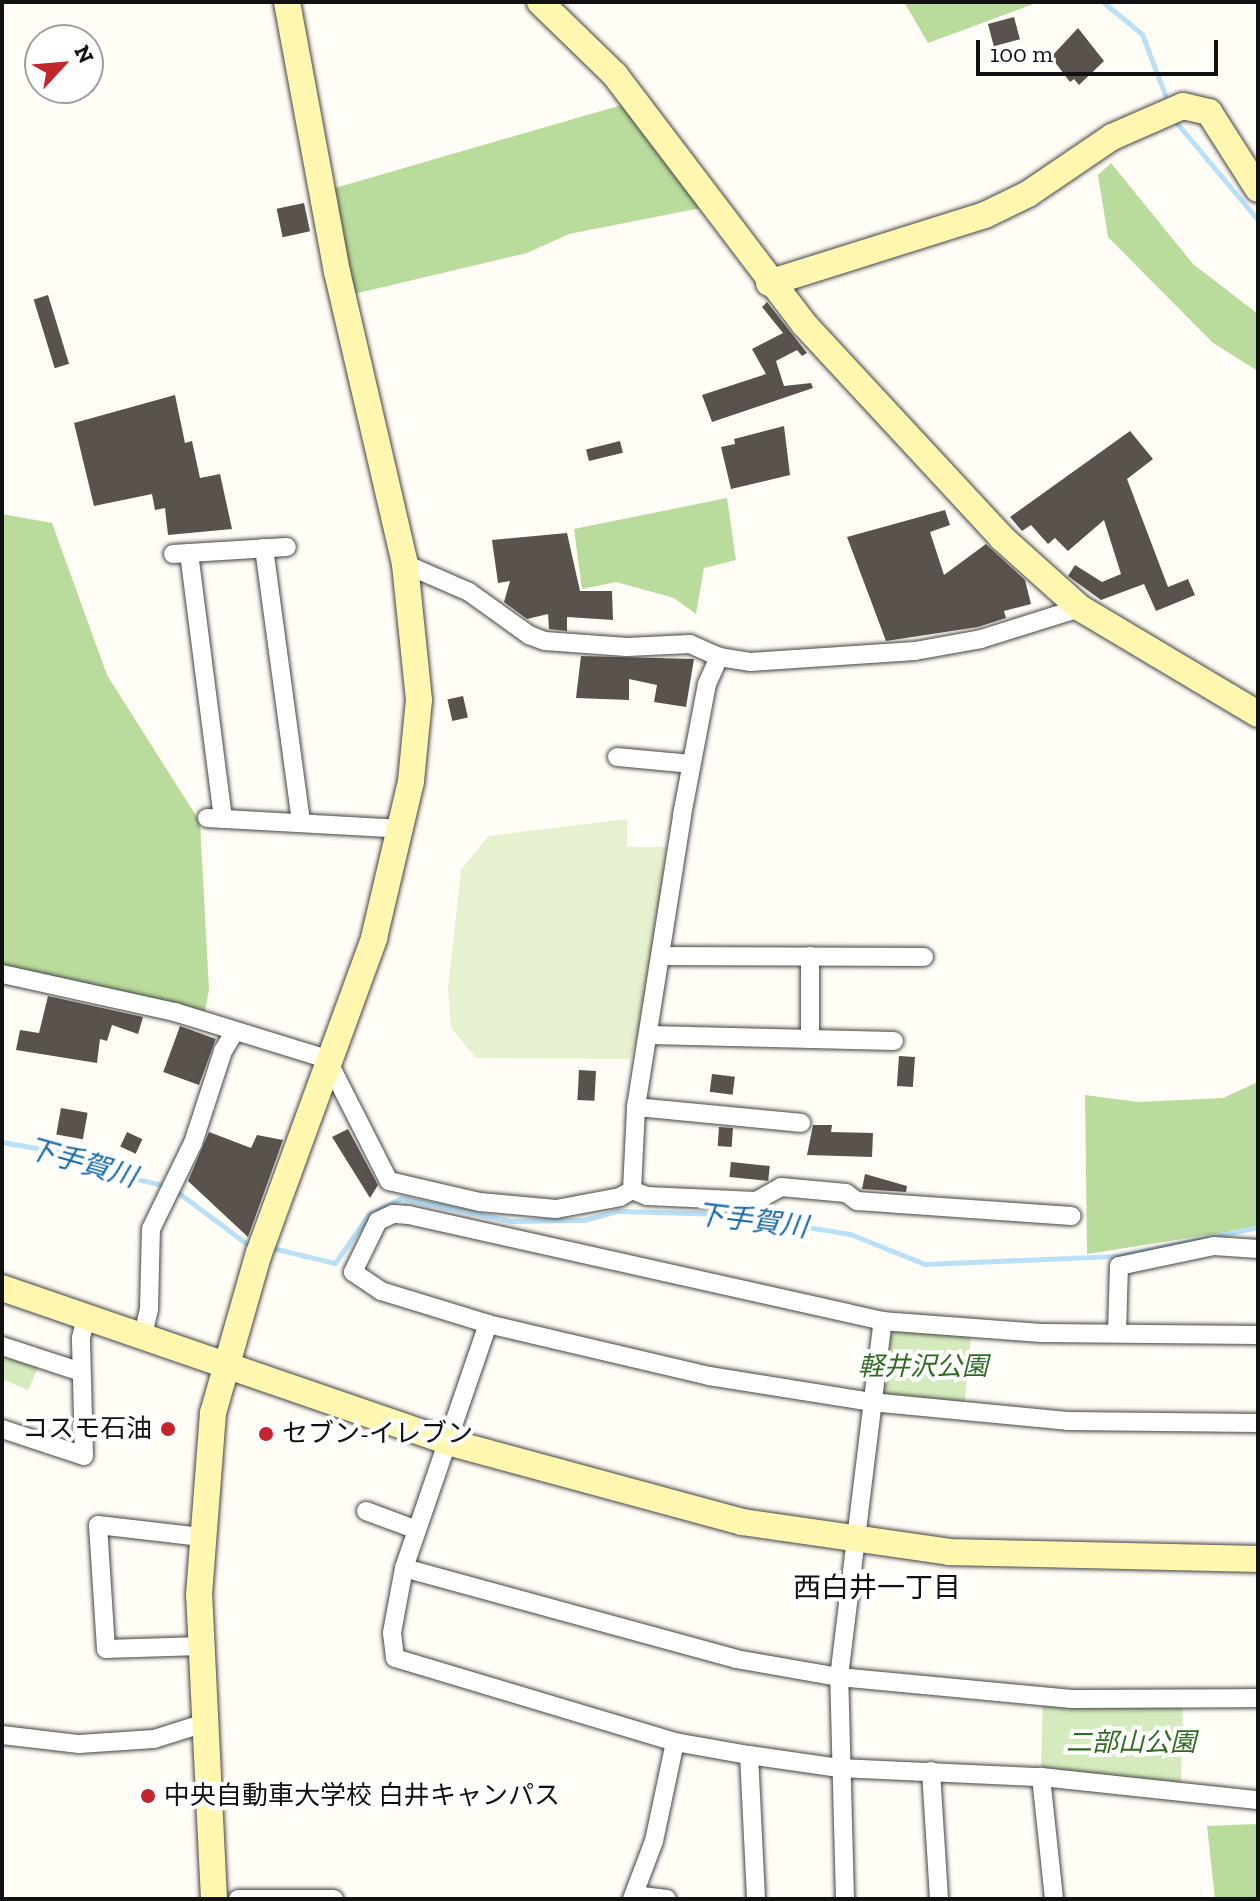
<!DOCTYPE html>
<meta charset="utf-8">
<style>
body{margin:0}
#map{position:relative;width:1260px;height:1901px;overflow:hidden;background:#fffdf5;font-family:"Zilla Slab","Noto Sans JP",serif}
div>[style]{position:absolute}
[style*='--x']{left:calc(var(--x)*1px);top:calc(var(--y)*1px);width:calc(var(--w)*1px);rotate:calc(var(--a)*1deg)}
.green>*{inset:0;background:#d5ebbd}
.forest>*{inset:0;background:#b9dc9c}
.pitch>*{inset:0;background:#e6f2cf}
.stream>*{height:5px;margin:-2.5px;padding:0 2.5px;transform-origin:2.5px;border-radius:2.5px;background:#b9e0f7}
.building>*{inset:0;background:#5a524d;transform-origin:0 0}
.roads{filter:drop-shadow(0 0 2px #444) drop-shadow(0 0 2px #444)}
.street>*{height:18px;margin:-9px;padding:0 9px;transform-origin:9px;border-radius:9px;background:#fff}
.secondary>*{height:26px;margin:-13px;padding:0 13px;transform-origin:13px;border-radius:13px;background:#fff6b0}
.dots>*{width:22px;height:22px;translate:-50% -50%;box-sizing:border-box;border:4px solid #fff;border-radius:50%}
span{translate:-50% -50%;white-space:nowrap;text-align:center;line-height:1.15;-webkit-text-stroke:8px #fff;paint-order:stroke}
.park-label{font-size:26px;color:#2f6b1f;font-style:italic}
.poi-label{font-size:26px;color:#111}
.right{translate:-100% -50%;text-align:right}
.left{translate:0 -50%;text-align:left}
.water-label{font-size:28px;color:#1768a6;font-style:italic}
.neighbourhood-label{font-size:28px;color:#111}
.frame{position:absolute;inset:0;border:4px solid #111;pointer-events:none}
.north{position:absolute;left:24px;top:24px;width:80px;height:80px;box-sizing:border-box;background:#fff;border:2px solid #a0a0a0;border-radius:50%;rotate:64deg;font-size:22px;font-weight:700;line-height:32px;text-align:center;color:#111}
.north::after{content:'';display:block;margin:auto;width:28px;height:36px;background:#c4262e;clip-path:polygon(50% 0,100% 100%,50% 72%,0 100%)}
.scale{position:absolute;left:976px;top:40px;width:242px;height:36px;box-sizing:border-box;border:4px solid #111;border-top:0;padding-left:10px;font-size:24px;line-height:28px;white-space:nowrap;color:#111;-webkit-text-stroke:6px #fff;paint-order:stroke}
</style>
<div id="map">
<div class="green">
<div style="clip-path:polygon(900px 1328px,971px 1335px,964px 1408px,890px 1400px,883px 1390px,890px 1336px)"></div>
<div style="clip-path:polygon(2px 1354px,38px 1368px,28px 1390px,2px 1379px)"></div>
<div style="clip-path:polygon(1043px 1698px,1183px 1701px,1181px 1789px,1041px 1770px)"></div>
</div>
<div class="forest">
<div style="clip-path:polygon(904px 2px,1039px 2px,928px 43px)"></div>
<div style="clip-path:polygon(625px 104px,701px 208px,569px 234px,527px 253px,354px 294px,335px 188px)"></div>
<div style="clip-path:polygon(1111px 163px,1193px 264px,1258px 314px,1258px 371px,1213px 343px,1108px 237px,1098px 175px)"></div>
<div style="clip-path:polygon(727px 498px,736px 560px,704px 568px,696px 614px,674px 598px,616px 582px,582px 589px,574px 529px)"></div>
<div style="clip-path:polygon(2px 514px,52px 523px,107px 675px,200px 822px,209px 990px,204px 1016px,2px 965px)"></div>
<div style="clip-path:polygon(1258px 1082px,1258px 1227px,1087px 1254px,1085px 1095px,1138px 1102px,1223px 1098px)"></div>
<div style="clip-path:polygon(1258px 1824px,1258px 1899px,1215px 1899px,1207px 1826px)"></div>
</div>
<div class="pitch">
<div style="clip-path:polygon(627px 819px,627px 847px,667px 847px,642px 1023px,630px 1059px,476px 1058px,451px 1028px,448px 988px,461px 870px,488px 836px)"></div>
</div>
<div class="stream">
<div style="--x:1103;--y:2;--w:50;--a:39.4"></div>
<div style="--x:1142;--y:34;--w:65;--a:69.3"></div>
<div style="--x:1176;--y:122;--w:128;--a:50.1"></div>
<div style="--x:2;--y:1142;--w:58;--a:10"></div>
<div style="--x:59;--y:1152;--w:23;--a:34"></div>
<div style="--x:78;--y:1165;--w:86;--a:13.4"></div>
<div style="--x:176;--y:1191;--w:89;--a:36.7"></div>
<div style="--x:272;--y:1248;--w:65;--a:13.4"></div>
<div style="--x:335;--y:1263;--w:60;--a:-55.2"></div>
<div style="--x:369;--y:1214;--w:37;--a:-26"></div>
<div style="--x:402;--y:1198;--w:111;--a:11.9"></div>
<div style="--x:511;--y:1221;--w:73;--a:-0.8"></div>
<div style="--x:584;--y:1220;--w:35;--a:-15"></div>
<div style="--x:618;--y:1211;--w:110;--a:1.6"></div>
<div style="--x:728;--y:1214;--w:124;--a:9.3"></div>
<div style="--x:850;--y:1234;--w:81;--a:21.8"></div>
<div style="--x:925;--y:1264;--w:194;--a:-2.4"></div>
<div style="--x:1119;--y:1256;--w:142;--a:-11.8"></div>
</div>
<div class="building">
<div style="left:1014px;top:17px;width:23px;height:27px;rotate:75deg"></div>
<div style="clip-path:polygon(1078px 28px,1104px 61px,1079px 85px,1074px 79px,1070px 82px,1051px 57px)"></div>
<div style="left:304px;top:203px;width:29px;height:28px;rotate:78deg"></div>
<div style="left:48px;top:295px;width:72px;height:15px;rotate:73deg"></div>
<div style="clip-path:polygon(767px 302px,807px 353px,802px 356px,797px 350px,776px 361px,784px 386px,811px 383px,813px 388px,712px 422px,702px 395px,766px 374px,752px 349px,783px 333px,762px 307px)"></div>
<div style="clip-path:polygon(175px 395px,185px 443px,192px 441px,200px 478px,220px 474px,232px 529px,168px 535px,165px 508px,155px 510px,152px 494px,94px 506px,74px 423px)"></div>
<div style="clip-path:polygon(784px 426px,790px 475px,731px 489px,721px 447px,735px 444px,734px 439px)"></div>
<div style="clip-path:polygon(1130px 431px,1153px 459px,1127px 479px,1168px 587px,1188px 579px,1195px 595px,1156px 611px,1144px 584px,1101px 600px,1068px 576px,1075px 565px,1102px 582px,1121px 574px,1104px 520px,1068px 551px,1055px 538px,1048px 544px,1031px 525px,1022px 531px,1010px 517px)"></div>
<div style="left:620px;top:441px;width:12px;height:35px;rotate:76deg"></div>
<div style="clip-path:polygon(945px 510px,950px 525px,930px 532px,944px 575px,986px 544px,1025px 580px,1031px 604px,1004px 611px,1006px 618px,978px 627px,886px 641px,847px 537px)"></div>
<div style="clip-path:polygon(567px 533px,580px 591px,612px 591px,613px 620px,567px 617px,567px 631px,549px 629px,548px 614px,527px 619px,504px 602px,510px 581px,498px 583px,492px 540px)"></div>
<div style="clip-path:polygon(581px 656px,694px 659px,686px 707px,654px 702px,657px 685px,629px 679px,629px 700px,576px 698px)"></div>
<div style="left:463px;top:696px;width:22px;height:16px;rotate:77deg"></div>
<div style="clip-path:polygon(48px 996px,143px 1017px,138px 1034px,112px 1025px,107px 1041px,100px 1039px,97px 1063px,16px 1050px,20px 1030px,39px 1033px)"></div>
<div style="left:180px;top:1026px;width:38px;height:49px;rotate:20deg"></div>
<div style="left:899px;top:1056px;width:16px;height:30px;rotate:4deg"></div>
<div style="left:579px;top:1070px;width:17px;height:30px;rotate:3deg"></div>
<div style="left:712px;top:1074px;width:23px;height:18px;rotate:7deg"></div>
<div style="left:61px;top:1108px;width:27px;height:27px;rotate:10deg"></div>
<div style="clip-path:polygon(813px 1125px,832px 1125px,831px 1132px,873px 1133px,872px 1157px,807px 1155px)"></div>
<div style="left:719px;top:1127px;width:14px;height:19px;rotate:4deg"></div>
<div style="clip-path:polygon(348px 1129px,378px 1185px,370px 1198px,332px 1137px)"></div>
<div style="left:127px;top:1132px;width:17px;height:16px;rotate:25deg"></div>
<div style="clip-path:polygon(209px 1132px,251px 1148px,257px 1135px,283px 1140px,248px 1237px,188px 1181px)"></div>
<div style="left:731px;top:1162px;width:39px;height:15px;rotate:6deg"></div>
<div style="clip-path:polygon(865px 1174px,907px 1186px,906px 1192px,862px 1189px)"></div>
</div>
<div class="roads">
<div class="street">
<div style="--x:264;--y:548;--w:277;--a:82.3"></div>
<div style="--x:189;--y:553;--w:268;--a:82.7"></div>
<div style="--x:173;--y:554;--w:114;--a:-3.5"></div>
<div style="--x:405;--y:564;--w:70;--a:23.6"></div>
<div style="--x:469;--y:592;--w:74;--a:35.6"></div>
<div style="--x:529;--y:635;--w:17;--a:21"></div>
<div style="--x:545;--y:641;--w:82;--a:4.2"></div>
<div style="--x:627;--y:647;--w:63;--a:-2.7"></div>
<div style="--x:690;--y:644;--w:32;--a:24"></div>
<div style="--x:719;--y:657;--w:31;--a:9"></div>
<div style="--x:750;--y:662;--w:165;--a:-3.8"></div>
<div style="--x:915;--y:651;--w:67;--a:-10.3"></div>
<div style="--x:981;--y:639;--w:104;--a:-17.4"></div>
<div style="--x:617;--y:757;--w:74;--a:5.4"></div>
<div style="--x:207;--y:818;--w:195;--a:3.2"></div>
<div style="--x:661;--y:956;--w:263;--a:0.2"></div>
<div style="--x:810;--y:956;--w:83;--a:90"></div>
<div style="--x:2;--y:974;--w:177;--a:12.4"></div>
<div style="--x:175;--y:1012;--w:159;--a:17.2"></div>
<div style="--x:327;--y:1059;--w:137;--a:63.1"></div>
<div style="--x:389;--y:1181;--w:93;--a:13"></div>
<div style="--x:480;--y:1202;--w:76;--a:5.3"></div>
<div style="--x:556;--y:1209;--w:65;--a:-10.6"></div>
<div style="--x:620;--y:1197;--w:14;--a:-30"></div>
<div style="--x:632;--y:1190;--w:16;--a:22"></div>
<div style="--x:647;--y:1196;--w:109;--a:2.6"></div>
<div style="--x:756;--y:1201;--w:29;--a:-29"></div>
<div style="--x:781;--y:1187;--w:65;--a:5.3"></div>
<div style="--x:846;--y:1193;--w:14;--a:36"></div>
<div style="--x:857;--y:1201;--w:215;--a:4"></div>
<div style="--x:649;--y:1035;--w:245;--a:1.4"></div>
<div style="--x:636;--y:1107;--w:166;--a:5.5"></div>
<div style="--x:632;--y:1190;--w:83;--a:-87.2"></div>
<div style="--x:636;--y:1107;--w:296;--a:-81"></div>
<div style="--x:682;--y:815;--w:133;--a:-79.2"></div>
<div style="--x:707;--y:684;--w:30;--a:-66"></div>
<div style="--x:488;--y:1324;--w:258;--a:109"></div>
<div style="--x:404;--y:1568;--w:66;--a:100.5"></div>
<div style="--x:392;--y:1633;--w:25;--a:83"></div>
<div style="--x:395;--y:1658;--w:292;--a:16.7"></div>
<div style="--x:675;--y:1742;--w:75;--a:10"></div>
<div style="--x:749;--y:1755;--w:91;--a:8.2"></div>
<div style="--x:839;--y:1768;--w:202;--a:2.6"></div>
<div style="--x:1041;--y:1777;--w:218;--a:6.1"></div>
<div style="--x:1117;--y:1333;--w:67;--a:-88.3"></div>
<div style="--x:1119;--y:1266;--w:97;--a:-11.9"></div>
<div style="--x:1214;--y:1246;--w:44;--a:3.9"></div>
<div style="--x:143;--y:1335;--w:27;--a:-77"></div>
<div style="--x:149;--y:1309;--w:80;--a:-88.6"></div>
<div style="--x:151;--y:1229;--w:96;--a:-64"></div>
<div style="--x:193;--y:1143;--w:97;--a:-71.9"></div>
<div style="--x:223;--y:1051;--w:23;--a:-59"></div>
<div style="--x:1258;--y:1335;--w:216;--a:-179.5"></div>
<div style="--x:1042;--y:1333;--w:159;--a:-175.7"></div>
<div style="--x:883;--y:1321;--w:486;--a:-167.4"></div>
<div style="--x:409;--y:1215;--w:16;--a:-176"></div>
<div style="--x:393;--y:1214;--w:17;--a:155"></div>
<div style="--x:378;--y:1221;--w:57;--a:116.1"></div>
<div style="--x:353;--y:1272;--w:34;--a:34"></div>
<div style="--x:381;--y:1291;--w:112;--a:17.1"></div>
<div style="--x:488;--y:1324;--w:227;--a:13.2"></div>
<div style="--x:709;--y:1376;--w:164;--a:9.1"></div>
<div style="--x:871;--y:1402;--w:197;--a:5.5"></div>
<div style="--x:1067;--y:1421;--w:191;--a:0.6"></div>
<div style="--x:2;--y:1346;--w:83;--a:18.2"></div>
<div style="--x:2;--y:1429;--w:86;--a:18.2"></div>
<div style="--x:84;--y:1456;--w:118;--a:-91.5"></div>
<div style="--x:81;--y:1338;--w:22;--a:-77"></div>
<div style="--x:366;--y:1511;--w:54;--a:20.4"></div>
<div style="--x:404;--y:1568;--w:344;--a:15.3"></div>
<div style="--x:736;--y:1659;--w:105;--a:9.9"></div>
<div style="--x:839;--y:1677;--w:234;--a:5.4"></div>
<div style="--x:1072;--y:1699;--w:186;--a:-0.3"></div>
<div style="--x:200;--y:1646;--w:94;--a:178.2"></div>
<div style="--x:106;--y:1649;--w:124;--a:-93.7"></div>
<div style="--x:98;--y:1525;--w:104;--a:6.6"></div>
<div style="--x:2;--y:1735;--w:78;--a:6.7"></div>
<div style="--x:79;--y:1744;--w:75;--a:-3.8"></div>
<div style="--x:154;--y:1739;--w:53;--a:-17.4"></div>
<div style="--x:749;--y:1755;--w:144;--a:87.2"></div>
<div style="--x:931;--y:1771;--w:128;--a:86.4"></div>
<div style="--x:1041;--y:1777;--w:123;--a:83.9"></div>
<div style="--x:634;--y:1895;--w:33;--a:7"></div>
<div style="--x:238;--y:1899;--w:96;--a:0"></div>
<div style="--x:632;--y:1899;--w:62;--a:-69.2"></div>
<div style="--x:654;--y:1841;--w:101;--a:-78"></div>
<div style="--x:845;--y:1899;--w:222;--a:-91.5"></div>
<div style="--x:839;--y:1677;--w:359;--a:-83"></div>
</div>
<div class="secondary">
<div style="--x:540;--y:2;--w:105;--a:44.2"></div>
<div style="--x:615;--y:75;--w:313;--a:52.8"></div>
<div style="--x:804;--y:324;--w:292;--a:47.2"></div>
<div style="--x:1002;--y:538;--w:105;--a:41.9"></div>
<div style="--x:1080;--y:608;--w:207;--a:30.8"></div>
<div style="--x:769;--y:283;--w:226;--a:-17.5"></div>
<div style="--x:985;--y:215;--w:48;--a:-26"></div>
<div style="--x:1028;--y:194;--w:102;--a:-34.2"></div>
<div style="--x:1112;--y:137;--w:77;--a:-23.6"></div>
<div style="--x:1183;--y:106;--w:27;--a:13"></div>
<div style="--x:1209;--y:112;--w:91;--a:57.5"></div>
<div style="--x:2;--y:1288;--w:472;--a:19"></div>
<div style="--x:448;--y:1442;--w:305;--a:15.2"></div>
<div style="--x:742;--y:1522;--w:209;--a:8.2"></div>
<div style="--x:949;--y:1552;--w:309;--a:1.3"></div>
<div style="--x:214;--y:1899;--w:304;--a:-92.8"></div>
<div style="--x:199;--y:1595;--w:183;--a:-85.6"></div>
<div style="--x:213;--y:1413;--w:166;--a:-74"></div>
<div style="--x:259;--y:1253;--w:335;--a:-69.9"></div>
<div style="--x:374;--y:938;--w:161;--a:-76.7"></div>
<div style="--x:411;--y:781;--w:81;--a:-84.4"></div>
<div style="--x:419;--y:700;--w:137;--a:-95.9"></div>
<div style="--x:405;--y:564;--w:300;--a:-103.1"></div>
<div style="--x:337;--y:272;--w:275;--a:-100.5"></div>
</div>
</div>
<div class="dots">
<div style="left:168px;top:1429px;background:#c4262e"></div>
<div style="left:266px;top:1434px;background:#c4262e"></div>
<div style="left:148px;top:1796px;background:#c4262e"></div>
</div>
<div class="park-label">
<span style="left:923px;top:1367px">軽井沢公園</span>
<span style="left:1131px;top:1743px">二部山公園</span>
</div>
<div class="poi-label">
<span class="right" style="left:152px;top:1429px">コスモ石油</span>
<span class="left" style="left:282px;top:1434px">セブン-イレブン</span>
<span class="left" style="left:164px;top:1796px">中央自動車大学校 白井キャンパス</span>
</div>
<div class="water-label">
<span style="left:82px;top:1163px;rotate:16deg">下手賀川</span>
<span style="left:752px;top:1221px;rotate:7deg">下手賀川</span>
</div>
<div class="neighbourhood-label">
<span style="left:877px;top:1588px">西白井一丁目</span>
</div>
<div class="frame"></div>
<div class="north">N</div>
<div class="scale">100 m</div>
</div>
